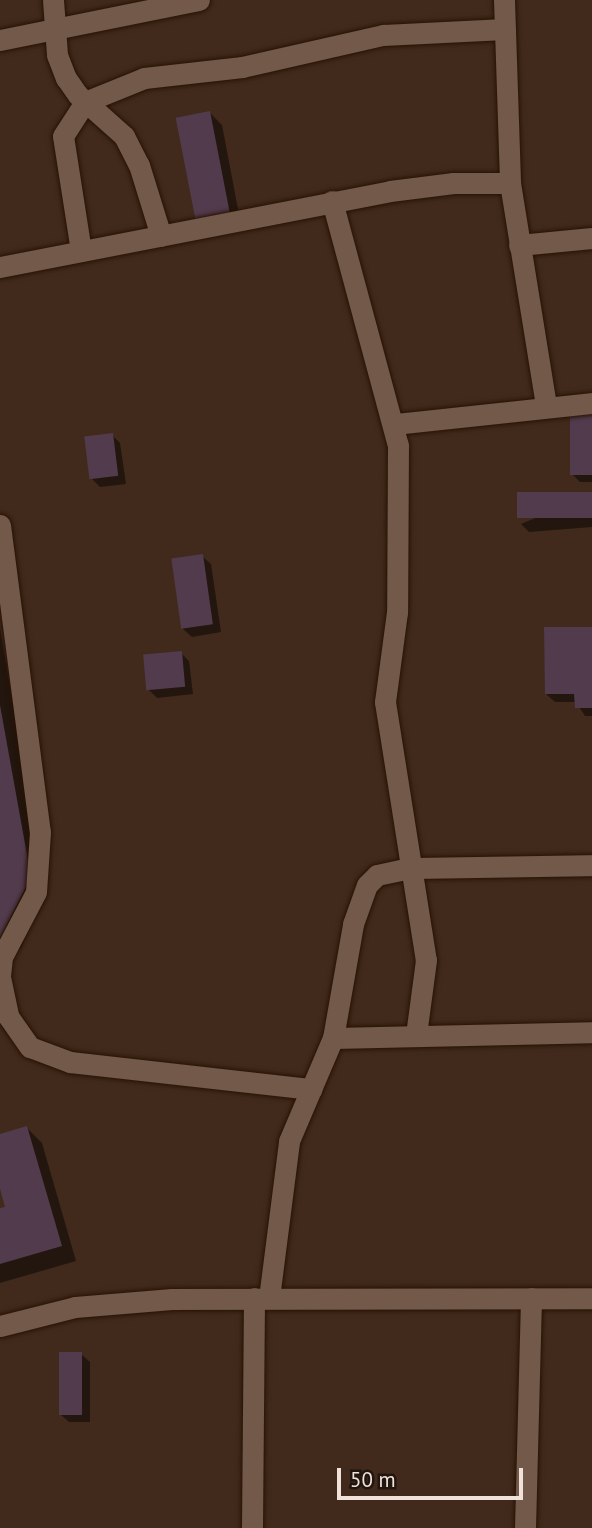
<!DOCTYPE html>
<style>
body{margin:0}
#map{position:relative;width:592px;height:1528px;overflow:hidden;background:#412a1b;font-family:"PT Sans",sans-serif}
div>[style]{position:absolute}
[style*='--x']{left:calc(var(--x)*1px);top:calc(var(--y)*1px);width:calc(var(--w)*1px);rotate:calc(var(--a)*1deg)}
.shadow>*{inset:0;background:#0007}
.building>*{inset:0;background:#523b4d;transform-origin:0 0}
.roads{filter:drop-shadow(0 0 2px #271205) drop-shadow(0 0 2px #271205)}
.street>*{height:21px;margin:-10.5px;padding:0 10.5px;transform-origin:10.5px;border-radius:10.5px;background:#725949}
span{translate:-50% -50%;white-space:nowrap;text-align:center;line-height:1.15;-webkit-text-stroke:5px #20160f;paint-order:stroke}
.scale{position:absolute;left:337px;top:1468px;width:186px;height:32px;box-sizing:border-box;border:4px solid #f1e2d9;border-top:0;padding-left:9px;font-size:21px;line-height:24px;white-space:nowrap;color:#f1e2d9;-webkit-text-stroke:5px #20160f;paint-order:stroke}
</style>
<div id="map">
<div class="shadow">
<div style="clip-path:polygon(210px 113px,222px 125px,241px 225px,209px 232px)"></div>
<div style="clip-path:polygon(592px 411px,592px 482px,580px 482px,572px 474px)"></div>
<div style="clip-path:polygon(112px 435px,120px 443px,126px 484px,100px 487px,92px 479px)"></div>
<div style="clip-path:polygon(592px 494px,592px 527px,529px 532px,521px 524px)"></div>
<div style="clip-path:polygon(202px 556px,211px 564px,221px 632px,192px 637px,183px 629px)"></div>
<div style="clip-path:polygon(0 628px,45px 893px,21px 948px,0 966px)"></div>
<div style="clip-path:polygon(592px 628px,592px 716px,585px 716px,576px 702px,555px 702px,546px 694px)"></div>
<div style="clip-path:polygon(181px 653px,189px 661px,193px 694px,157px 698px,149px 690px)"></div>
<div style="clip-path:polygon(27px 1128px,42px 1143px,76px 1261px,0 1283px,0 1210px,7px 1208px,0 1183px,0 1136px)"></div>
<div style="clip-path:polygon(81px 1354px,90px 1362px,90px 1422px,69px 1422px,60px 1414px)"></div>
</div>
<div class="building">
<div style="left:210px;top:111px;width:104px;height:35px;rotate:79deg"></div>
<div style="left:570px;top:409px;width:22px;height:66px"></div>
<div style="left:113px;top:433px;width:43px;height:29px;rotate:83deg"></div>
<div style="left:592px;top:492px;width:26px;height:75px;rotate:90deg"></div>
<div style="left:203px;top:554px;width:71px;height:32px;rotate:82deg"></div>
<div style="clip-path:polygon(544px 627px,592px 627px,592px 708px,575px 708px,574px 694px,545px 694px)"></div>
<div style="left:182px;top:651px;width:36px;height:39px;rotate:85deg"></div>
<div style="clip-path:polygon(0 705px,31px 877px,0 938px)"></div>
<div style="clip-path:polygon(27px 1126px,62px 1246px,0 1264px,0 1208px,5px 1207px,0 1189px,0 1134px)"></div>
<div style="left:59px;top:1352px;width:23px;height:63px"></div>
</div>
<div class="roads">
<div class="street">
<div style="--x:53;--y:0;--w:55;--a:85.8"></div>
<div style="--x:57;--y:55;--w:25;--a:69"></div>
<div style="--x:66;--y:78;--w:21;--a:55"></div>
<div style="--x:78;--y:95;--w:62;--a:41.7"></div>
<div style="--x:124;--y:136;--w:33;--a:63"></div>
<div style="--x:139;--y:165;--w:74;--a:72.8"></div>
<div style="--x:504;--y:0;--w:183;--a:88.1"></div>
<div style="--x:510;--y:183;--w:226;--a:80.8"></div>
<div style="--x:0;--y:40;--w:203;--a:-11.4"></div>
<div style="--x:332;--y:201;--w:253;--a:74.9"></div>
<div style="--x:398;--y:445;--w:167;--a:90.3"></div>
<div style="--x:397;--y:612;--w:91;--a:97.6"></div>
<div style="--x:385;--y:702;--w:261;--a:81"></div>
<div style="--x:426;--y:960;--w:76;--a:97.6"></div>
<div style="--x:519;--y:245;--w:73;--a:-5.5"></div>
<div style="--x:81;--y:251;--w:116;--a:-98.9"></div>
<div style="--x:63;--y:136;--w:40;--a:-57.1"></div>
<div style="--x:85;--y:102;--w:64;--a:-22.1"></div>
<div style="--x:144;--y:78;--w:99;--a:-6.4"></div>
<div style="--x:242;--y:67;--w:145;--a:-12.8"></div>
<div style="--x:383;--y:35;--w:122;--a:-2.8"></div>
<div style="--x:0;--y:267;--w:397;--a:-11"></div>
<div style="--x:390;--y:191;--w:64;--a:-7.2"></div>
<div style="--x:453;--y:183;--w:57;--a:0"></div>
<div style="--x:395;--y:424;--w:198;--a:-6.1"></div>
<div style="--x:0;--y:525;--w:310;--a:82.6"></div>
<div style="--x:40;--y:832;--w:60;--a:93.8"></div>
<div style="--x:36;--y:892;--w:73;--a:117.6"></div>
<div style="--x:2;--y:957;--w:20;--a:96"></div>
<div style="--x:0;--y:977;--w:40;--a:78"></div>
<div style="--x:8;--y:1016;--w:38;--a:55"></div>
<div style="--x:30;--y:1047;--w:43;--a:20.6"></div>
<div style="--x:70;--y:1062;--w:243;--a:6.4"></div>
<div style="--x:333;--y:1038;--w:259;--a:-1.3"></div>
<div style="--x:269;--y:1298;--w:158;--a:-82.7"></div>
<div style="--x:289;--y:1141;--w:112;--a:-66.9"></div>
<div style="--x:333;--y:1038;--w:116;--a:-80"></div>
<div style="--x:353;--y:924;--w:41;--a:-70.3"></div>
<div style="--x:367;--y:885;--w:14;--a:-45"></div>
<div style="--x:377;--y:875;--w:33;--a:-12"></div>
<div style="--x:409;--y:868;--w:183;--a:-0.9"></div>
<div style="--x:0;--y:1326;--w:77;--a:-14.2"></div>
<div style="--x:75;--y:1307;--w:97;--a:-4.7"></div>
<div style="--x:172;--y:1299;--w:420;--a:-0.1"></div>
<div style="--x:252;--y:1528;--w:230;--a:-89.5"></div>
<div style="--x:525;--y:1528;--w:230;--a:-88.5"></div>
</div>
</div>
<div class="scale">50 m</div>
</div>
